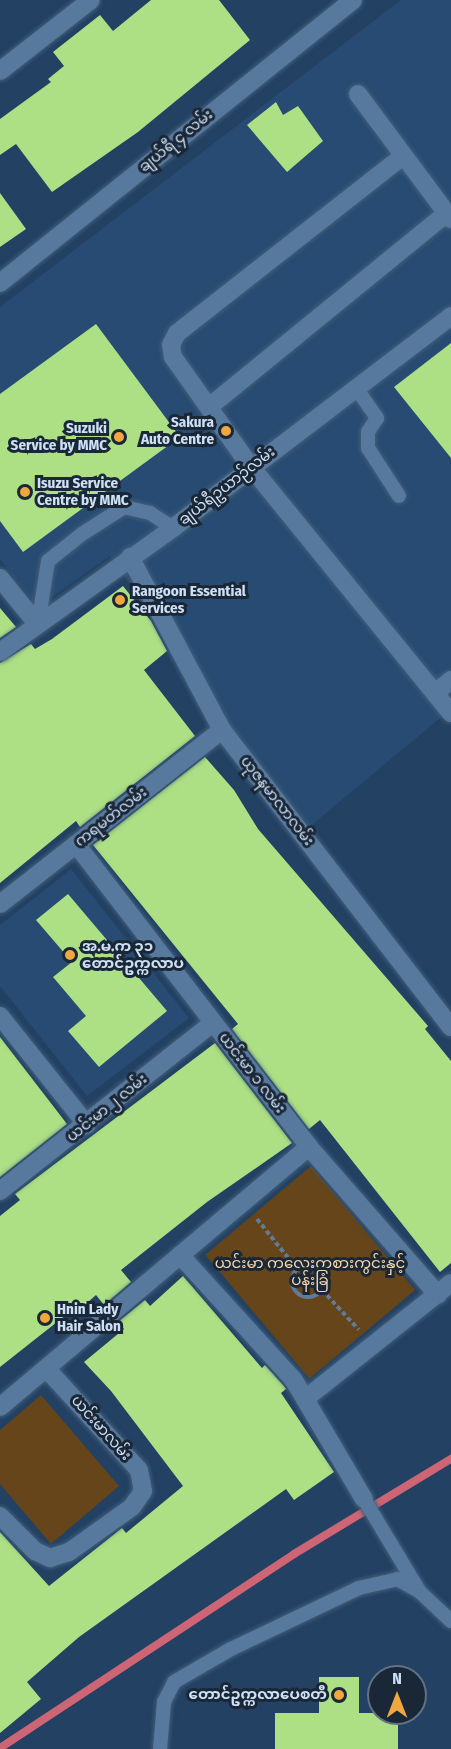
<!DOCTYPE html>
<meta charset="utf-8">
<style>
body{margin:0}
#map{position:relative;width:451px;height:1749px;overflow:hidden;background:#224163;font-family:"Fira Sans Condensed","Noto Sans Myanmar",sans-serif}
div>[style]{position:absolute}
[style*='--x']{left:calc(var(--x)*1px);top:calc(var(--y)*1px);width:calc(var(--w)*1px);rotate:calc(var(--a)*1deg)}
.built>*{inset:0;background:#274b72}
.green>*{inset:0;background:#654519;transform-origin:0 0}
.stream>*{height:8px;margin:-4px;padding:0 4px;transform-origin:4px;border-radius:4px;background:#cd6575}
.building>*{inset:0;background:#ade084}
.path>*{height:4px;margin-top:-2px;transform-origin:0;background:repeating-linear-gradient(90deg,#617c99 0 4.5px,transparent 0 7.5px)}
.path>.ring{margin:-2px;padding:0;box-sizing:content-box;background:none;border:4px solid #617c99;border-radius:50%}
.roads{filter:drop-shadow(0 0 2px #435e7a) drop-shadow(0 0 2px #435e7a)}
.lane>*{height:14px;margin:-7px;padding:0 7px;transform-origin:7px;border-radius:7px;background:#58799e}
.street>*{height:18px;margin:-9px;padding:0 9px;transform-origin:9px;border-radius:9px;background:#58799e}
.dots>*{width:16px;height:16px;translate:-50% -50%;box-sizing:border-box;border:3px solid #1a2737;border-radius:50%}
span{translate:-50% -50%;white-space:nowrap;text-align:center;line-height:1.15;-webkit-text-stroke:6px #1a2737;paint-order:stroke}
.street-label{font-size:15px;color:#cee0f5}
.poi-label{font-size:15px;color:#cee0f5;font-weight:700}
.right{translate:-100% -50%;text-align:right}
.left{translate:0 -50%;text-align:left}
.park-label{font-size:15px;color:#f8d7ae}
.north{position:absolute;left:367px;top:1665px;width:60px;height:60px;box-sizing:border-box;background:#1a2737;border:2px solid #627183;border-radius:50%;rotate:0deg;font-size:16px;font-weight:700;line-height:24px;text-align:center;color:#cee0f5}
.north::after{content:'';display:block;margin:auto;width:21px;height:27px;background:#efa73e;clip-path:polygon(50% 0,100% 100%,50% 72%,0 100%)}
</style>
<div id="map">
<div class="built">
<div style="clip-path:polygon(401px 0,451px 0,451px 709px,302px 833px,110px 556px,38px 607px,0 559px,0 307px)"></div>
<div style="clip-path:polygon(71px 869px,189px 1018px,87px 1096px,0 986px,0 925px)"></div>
</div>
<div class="green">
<div style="left:311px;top:1166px;width:162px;height:138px;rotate:50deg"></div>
<div style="clip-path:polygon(41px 1395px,119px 1486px,51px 1544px,0 1484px,0 1430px)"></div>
</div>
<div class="stream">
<div style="--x:0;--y:1748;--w:352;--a:-33.4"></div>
<div style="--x:294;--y:1554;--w:184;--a:-31.2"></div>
</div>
<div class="building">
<div style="clip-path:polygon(151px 0,219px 0,250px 40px,138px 132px,52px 192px,16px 144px,0 155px,0 119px,51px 82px,48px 79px,64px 66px,53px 52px,100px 15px,113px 31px)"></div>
<div style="clip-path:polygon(276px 102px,283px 115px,298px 106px,323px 141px,287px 172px,247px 125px)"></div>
<div style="clip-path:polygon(0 193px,26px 229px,0 247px)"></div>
<div style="clip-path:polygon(96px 324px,180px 437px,23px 552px,0 521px,0 394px)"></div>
<div style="clip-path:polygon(451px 343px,451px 458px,394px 387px)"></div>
<div style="clip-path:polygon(123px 586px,151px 621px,167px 651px,144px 670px,195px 736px,80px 827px,76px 821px,0 883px,0 663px,31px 644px,35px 649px,52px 639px)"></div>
<div style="clip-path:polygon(0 608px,16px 627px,0 638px)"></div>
<div style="clip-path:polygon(205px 757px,234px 790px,258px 829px,428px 1026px,425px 1029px,451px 1061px,451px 1263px,440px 1272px,320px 1120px,309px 1129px,232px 1029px,238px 1024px,93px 845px)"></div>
<div style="clip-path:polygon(68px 894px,167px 1011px,99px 1067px,68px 1031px,86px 1016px,53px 977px,72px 962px,36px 920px)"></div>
<div style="clip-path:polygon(0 1037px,67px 1124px,0 1177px)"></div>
<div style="clip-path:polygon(215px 1043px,292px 1143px,207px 1202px,121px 1270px,131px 1282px,104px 1305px,96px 1295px,79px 1310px,76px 1307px,0 1367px,0 1216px,20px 1200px,15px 1194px)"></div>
<div style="clip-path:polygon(183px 1276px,262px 1368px,265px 1365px,284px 1386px,286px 1389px,281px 1393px,334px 1472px,294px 1500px,286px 1489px,79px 1637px,27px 1682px,41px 1699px,0 1733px,0 1532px,49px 1586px,122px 1528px,126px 1533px,183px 1486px,111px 1391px,84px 1362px,124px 1329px,118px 1322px,145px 1300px,150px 1306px)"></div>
<div style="clip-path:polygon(319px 1677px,359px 1677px,359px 1713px,398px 1713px,398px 1749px,275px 1749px,275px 1713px,319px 1713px)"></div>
</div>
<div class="path">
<div style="--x:257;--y:1219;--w:64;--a:51.3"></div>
<div class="ring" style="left:292px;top:1265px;width:28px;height:28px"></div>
<div style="--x:322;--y:1290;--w:54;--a:47.2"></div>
</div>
<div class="roads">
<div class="lane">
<div style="--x:356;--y:388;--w:37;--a:55"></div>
<div style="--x:377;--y:418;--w:17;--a:123"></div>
<div style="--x:368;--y:432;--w:16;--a:90"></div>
<div style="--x:368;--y:448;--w:57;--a:57.1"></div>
<div style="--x:38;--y:625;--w:65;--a:-81.1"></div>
<div style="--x:48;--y:561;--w:43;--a:-38.5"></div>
<div style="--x:82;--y:534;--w:50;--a:-32.7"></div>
<div style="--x:124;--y:507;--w:27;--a:13"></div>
<div style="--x:150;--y:513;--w:27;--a:33"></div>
<div style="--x:364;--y:1499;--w:105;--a:59"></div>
<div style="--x:160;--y:1749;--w:47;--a:-85.1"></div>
<div style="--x:164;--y:1702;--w:22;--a:-63"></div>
<div style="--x:174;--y:1682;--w:66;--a:-30.1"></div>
<div style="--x:231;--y:1649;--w:142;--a:-25.5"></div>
<div style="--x:359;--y:1588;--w:39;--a:-13"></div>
<div style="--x:397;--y:1579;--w:25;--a:29"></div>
<div style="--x:419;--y:1591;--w:44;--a:43.2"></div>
</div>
<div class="street">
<div style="--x:0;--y:71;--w:115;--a:-38"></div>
<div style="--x:358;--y:94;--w:156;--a:53.4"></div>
<div style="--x:403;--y:156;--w:287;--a:141.9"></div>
<div style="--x:177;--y:333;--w:13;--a:117"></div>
<div style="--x:171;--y:345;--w:12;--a:81"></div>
<div style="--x:173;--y:357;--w:135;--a:54.7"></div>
<div style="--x:251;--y:467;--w:317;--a:50.9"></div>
<div style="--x:0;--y:283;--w:452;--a:-38.7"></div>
<div style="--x:209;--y:407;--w:307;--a:-39.2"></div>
<div style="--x:130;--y:557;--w:196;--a:62"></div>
<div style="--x:222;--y:730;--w:375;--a:52.4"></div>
<div style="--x:0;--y:578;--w:60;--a:51"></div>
<div style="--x:0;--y:652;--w:213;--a:-35.6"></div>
<div style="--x:173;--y:528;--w:350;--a:-37.3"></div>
<div style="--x:435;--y:693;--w:21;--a:-39"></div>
<div style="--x:76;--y:844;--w:382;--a:52.4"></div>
<div style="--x:309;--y:1147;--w:196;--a:48.9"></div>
<div style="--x:0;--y:904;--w:282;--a:-38.1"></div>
<div style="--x:0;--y:1016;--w:139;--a:51.4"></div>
<div style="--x:0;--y:1191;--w:271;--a:-38.3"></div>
<div style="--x:180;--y:1255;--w:168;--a:47.7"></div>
<div style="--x:293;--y:1379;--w:23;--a:59"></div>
<div style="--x:305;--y:1399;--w:186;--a:-38.5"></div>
<div style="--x:305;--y:1399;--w:116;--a:59.5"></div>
<div style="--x:0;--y:1407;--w:404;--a:-40.1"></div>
<div style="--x:0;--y:1516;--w:49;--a:45"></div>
<div style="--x:35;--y:1551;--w:17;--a:25"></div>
<div style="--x:50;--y:1558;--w:20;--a:-18"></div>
<div style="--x:69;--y:1552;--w:77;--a:-35.5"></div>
<div style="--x:132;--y:1507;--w:19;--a:-55"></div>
<div style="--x:143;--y:1491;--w:21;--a:-101"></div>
<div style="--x:139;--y:1470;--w:138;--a:-132.4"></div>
</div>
</div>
<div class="dots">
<div style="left:226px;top:431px;background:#efa73e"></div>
<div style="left:119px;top:437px;background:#efa73e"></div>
<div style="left:25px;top:492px;background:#efa73e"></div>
<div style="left:120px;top:600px;background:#efa73e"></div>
<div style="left:70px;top:955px;background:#efa73e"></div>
<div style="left:45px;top:1318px;background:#efa73e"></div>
<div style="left:339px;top:1695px;background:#efa73e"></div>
</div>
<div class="street-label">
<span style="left:176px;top:141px;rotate:-39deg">ချယ်ရီ ၄ လမ်း</span>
<span style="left:227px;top:486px;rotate:-38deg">ချယ်ရီဥယာဉ်လမ်း</span>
<span style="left:277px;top:801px;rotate:52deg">ယုဇနမာလာလမ်း</span>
<span style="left:111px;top:817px;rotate:-38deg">ကရမတ်လမ်း</span>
<span style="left:252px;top:1073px;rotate:52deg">ယင်းမာ ၁ လမ်း</span>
<span style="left:107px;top:1108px;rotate:-39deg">ယင်းမာ ၂ လမ်း</span>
<span style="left:101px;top:1428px;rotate:48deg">ယင်းမာလမ်း</span>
</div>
<div class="poi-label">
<span class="right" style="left:214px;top:431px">Sakura<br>Auto Centre</span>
<span class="right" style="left:107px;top:437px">Suzuki<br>Service by MMC</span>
<span class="left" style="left:37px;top:492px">Isuzu Service<br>Centre by MMC</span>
<span class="left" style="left:132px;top:600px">Rangoon Essential<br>Services</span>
<span class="left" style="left:82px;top:955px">အ.မ.က ၃၁<br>တောင်ဥက္ကလာပ</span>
<span class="left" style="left:57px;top:1318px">Hnin Lady<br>Hair Salon</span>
<span class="right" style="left:327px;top:1695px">တောင်ဥက္ကလာပေစတီ</span>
</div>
<div class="park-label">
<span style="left:310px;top:1272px">ယင်းမာ ကလေးကစားကွင်းနှင့်<br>ပန်းခြံ</span>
</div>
<div class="north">N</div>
</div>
